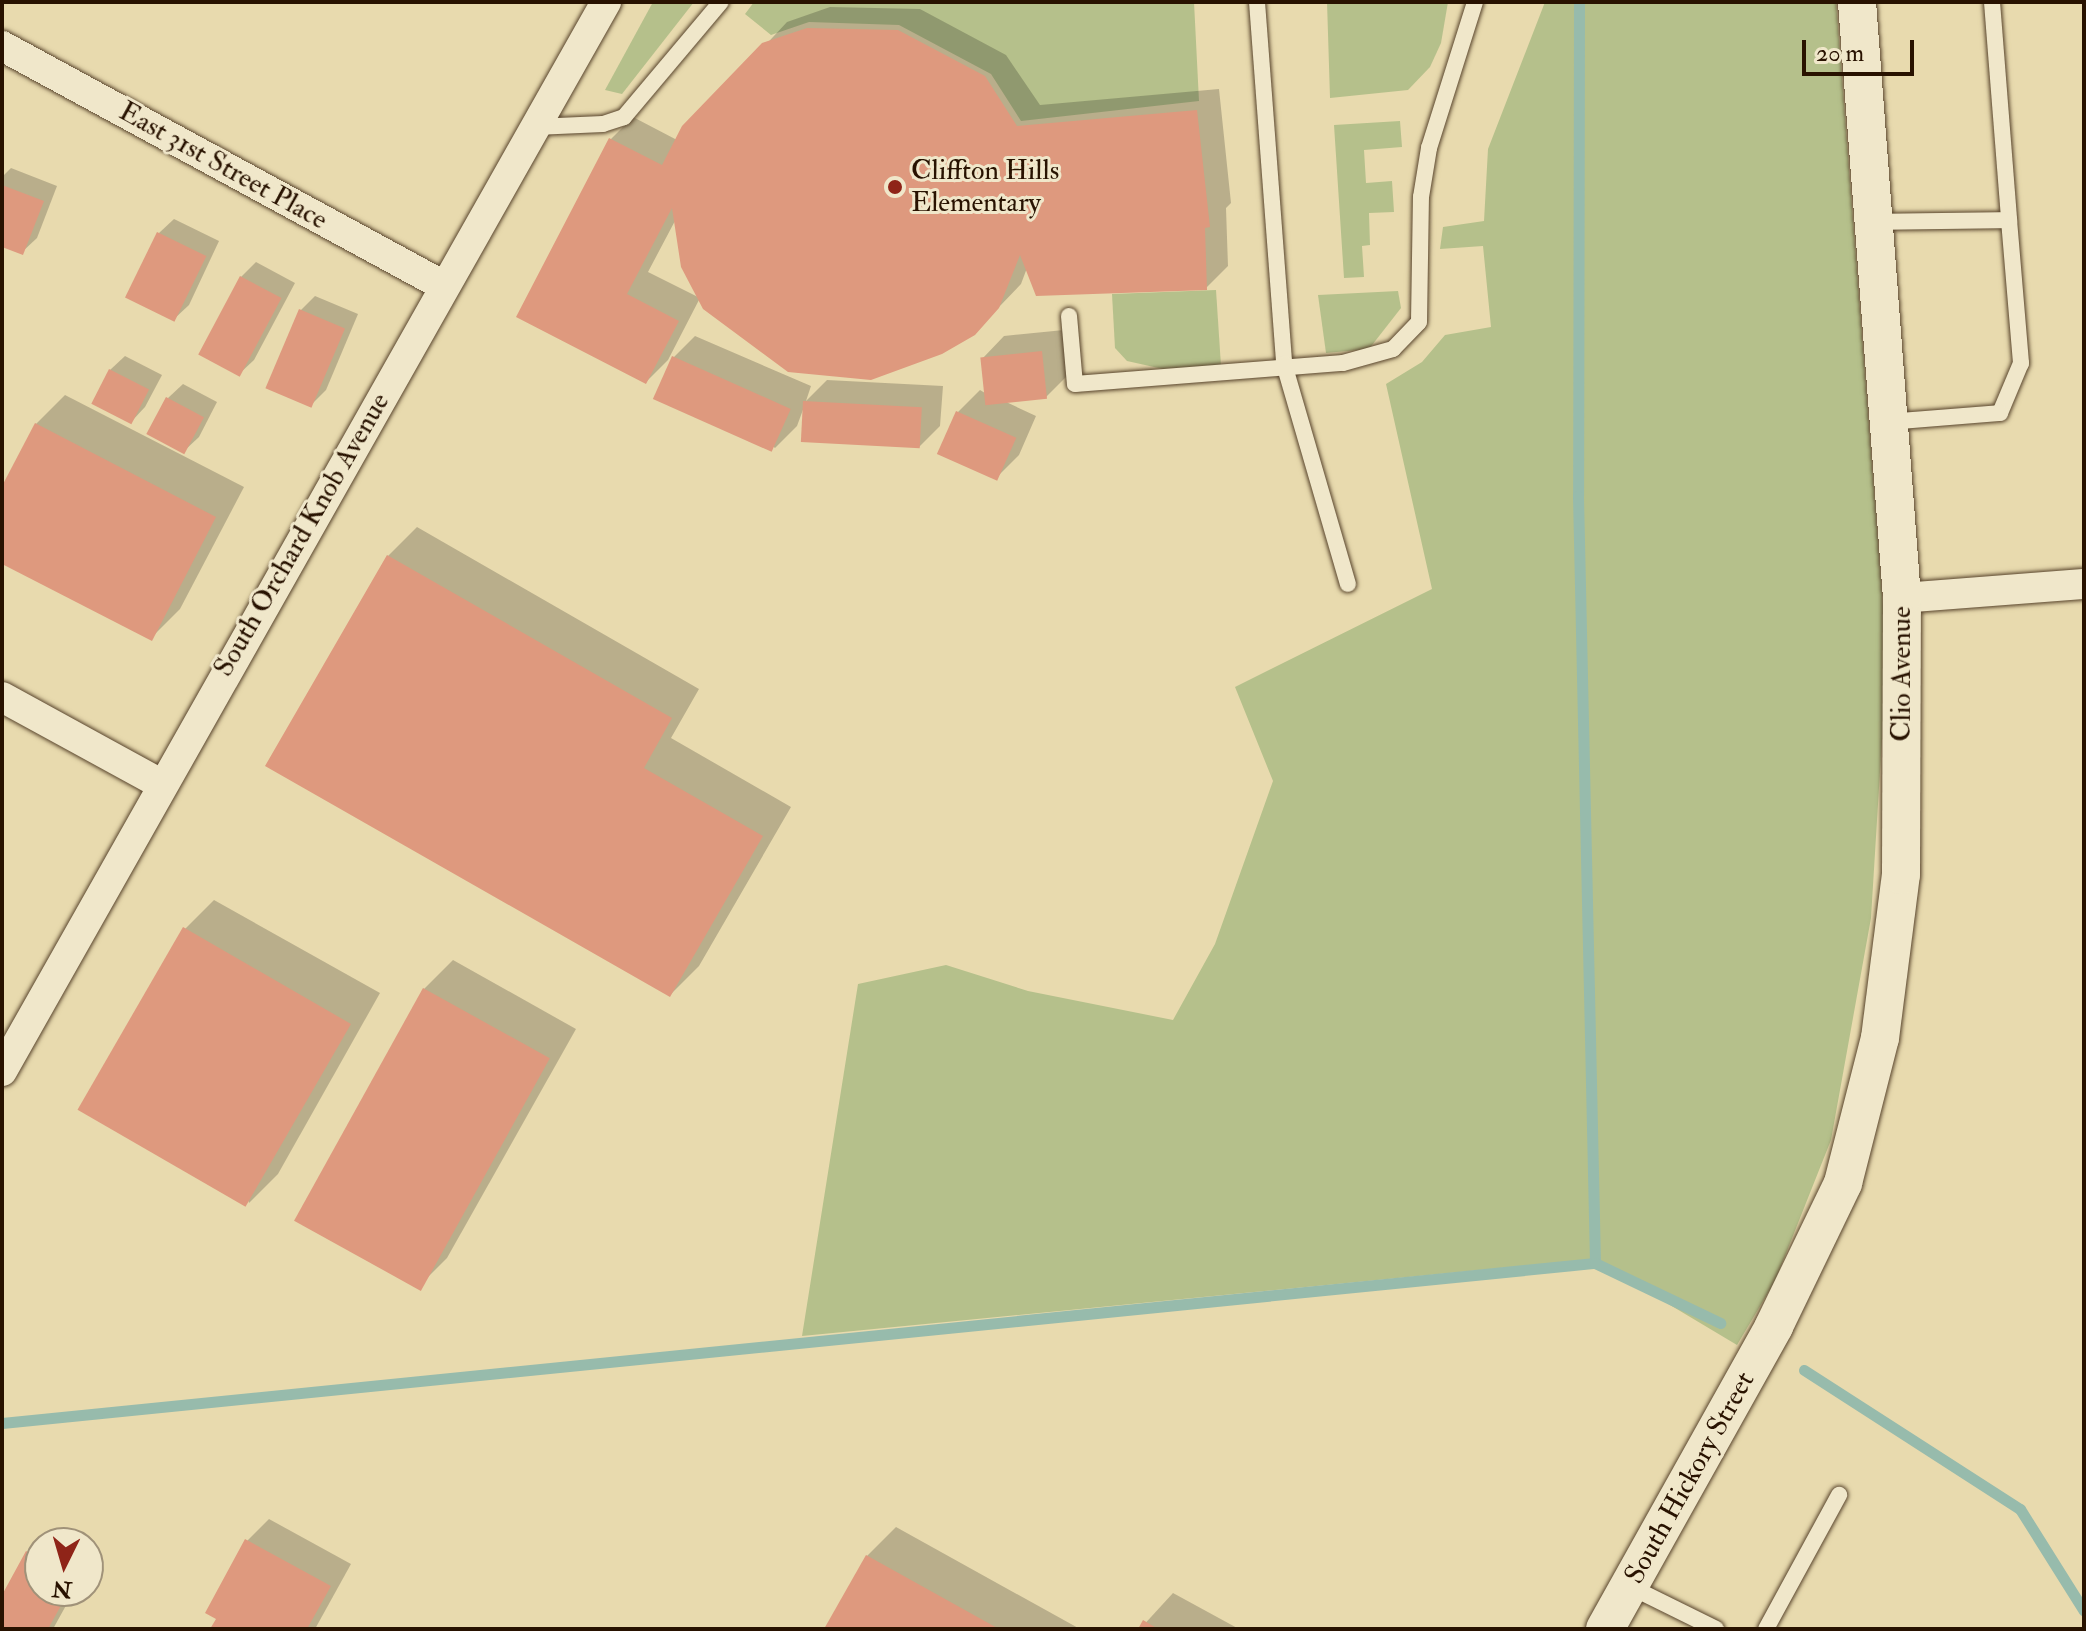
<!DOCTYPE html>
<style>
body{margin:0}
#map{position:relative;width:2086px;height:1631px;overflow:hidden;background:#e8daae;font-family:"IM FELL Double Pica",serif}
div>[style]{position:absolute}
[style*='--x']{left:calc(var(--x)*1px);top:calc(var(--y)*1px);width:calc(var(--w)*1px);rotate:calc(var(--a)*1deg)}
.green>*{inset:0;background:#b5c08b}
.shadow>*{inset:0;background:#0003}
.stream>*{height:11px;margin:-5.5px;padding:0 5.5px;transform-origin:5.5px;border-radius:5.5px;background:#97bbac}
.building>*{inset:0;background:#de997e;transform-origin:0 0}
.roads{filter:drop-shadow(0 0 2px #58442c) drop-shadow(0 0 2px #58442c)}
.service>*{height:16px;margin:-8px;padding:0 8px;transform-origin:8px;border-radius:8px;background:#f0e7ca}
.minor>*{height:30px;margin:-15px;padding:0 15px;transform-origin:15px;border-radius:15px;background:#f0e7ca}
.tertiary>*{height:38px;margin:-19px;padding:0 19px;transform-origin:19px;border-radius:19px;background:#f0e7ca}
.dots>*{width:22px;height:22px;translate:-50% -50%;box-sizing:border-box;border:4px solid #f0e7ca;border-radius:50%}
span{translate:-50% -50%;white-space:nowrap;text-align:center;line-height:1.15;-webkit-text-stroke:6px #f0e7ca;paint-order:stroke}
.street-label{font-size:28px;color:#281200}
.poi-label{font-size:28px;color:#281200}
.left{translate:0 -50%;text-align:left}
.frame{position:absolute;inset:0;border:4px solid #281200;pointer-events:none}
.north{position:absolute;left:24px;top:1527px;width:80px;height:80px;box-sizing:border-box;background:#f0e7ca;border:2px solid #a09279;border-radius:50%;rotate:185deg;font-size:22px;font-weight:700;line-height:32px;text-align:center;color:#281200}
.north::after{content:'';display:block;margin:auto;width:28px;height:36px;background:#8f2418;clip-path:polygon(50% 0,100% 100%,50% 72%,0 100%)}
.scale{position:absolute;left:1802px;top:40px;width:112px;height:36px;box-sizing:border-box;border:4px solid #281200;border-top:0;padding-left:10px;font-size:24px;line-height:28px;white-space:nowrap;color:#281200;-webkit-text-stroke:6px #f0e7ca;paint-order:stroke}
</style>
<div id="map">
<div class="green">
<div style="clip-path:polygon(653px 2px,694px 2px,622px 94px,605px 90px)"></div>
<div style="clip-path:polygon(754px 2px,1194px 2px,1199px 101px,1021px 121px,991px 74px,899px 25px,809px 22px,771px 35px,745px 14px)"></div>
<div style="clip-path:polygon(1327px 2px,1448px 2px,1441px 43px,1430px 67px,1408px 90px,1330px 98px)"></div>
<div style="clip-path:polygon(1545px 2px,1836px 2px,1887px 658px,1871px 918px,1831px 1140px,1775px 1281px,1737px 1345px,1593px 1259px,802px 1336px,858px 984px,946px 965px,1028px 991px,1173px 1020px,1215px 944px,1273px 781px,1235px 687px,1432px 589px,1386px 384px,1422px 362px,1445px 335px,1491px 327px,1483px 246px,1440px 249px,1443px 227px,1484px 221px,1488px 149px)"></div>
<div style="clip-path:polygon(1400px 121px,1402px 147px,1364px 150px,1366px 183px,1392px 181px,1394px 212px,1369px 213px,1370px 245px,1362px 246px,1364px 277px,1344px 278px,1334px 125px)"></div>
<div style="clip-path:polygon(1216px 290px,1221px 366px,1163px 369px,1127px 361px,1115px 348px,1112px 294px)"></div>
<div style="clip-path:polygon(1398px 291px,1401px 308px,1369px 349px,1326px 353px,1318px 295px)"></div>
</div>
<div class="shadow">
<div style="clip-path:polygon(830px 7px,920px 9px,1006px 55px,1040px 105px,1219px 89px,1231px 203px,1226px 208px,1228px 266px,1206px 288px,1027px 268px,1021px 284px,974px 333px,676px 219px,648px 272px,700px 298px,668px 360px,646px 382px,519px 316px,611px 139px,633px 117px,677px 140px,787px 22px)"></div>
<div style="clip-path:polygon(11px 168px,57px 186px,37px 238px,22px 252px,2px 245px,2px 177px)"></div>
<div style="clip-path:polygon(174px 219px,219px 241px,189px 305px,174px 319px,159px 233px)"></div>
<div style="clip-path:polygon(256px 262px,295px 283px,254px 360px,239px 374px,241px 277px)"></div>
<div style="clip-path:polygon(315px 296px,358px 314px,326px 390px,311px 405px,300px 311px)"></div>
<div style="clip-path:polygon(1064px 330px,1068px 375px,1046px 397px,1004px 401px,1036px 416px,1019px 455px,997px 477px,958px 412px,980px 390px,985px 393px,982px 359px,1004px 336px)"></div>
<div style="clip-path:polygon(695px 336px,811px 386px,806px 401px,827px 380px,943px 386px,940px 426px,918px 448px,804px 407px,797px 426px,775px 448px,673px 358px)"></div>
<div style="clip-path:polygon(125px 356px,162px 375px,145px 407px,131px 422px,110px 370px)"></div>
<div style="clip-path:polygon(183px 384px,217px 402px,199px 437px,184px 451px,168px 398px)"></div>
<div style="clip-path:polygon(65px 395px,244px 487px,180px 609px,151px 638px,2px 562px,2px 491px,36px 424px)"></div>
<div style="clip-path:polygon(417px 527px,699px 689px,671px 738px,791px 807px,699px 966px,670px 995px,388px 556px)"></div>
<div style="clip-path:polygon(214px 900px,380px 993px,278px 1174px,249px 1203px,185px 929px)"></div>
<div style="clip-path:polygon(453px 960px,576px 1029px,447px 1258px,418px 1287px,424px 989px)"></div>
<div style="clip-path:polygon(269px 1519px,351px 1564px,315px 1629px,213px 1629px,247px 1541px)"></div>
<div style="clip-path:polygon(896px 1527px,1080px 1629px,826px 1629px,867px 1556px)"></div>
<div style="clip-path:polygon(43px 1538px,53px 1543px,40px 1543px,40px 1591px,74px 1591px,53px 1629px,2px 1629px,2px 1600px,28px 1552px)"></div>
<div style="clip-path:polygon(1173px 1593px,1239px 1629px,1140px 1629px)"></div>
</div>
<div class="stream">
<div style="--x:1579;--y:2;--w:494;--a:90.1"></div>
<div style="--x:1578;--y:496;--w:767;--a:88.73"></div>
<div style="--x:1804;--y:1370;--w:257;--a:32.8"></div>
<div style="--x:2020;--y:1509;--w:120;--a:57.9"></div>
<div style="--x:2;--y:1423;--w:1601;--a:-5.74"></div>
<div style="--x:1595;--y:1263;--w:139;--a:25.6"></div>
</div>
<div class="building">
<div style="clip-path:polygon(807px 28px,898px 30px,985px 76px,1017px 126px,1197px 110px,1210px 227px,1205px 228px,1207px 290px,1036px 296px,1020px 255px,999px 308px,975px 335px,942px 354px,871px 380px,788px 372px,703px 309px,681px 267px,672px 208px,627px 294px,679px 321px,646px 384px,516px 317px,609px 138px,662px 165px,682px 126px,762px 43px)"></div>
<div style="clip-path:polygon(2px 185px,44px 201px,23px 255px,2px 247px)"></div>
<div style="left:157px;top:232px;width:55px;height:73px;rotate:26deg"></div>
<div style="left:240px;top:276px;width:47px;height:89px;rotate:28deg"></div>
<div style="left:299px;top:309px;width:50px;height:86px;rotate:23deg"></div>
<div style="left:1042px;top:351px;width:48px;height:62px;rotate:84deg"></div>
<div style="left:672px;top:356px;width:130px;height:47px;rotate:24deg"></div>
<div style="left:109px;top:369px;width:45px;height:39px;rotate:27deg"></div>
<div style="left:166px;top:397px;width:43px;height:42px;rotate:28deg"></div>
<div style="left:803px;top:401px;width:119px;height:41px;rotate:3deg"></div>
<div style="left:956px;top:411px;width:66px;height:47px;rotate:24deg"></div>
<div style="clip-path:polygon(35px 423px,216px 517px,152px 641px,2px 564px,2px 486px)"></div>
<div style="clip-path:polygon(387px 555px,672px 718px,644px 768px,763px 836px,670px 997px,265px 766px)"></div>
<div style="left:183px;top:927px;width:194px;height:211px;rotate:30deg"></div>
<div style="left:423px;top:988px;width:145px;height:266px;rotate:29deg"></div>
<div style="clip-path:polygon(245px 1539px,331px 1586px,307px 1629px,210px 1629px,216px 1619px,205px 1613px)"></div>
<div style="clip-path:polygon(26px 1551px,40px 1558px,40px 1591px,69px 1591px,48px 1629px,2px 1629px,2px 1595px)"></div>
<div style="clip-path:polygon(866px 1555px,999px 1629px,824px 1629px)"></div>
<div style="clip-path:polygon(1143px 1620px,1158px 1629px,1138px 1629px)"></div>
</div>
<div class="roads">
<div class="service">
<div style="--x:1257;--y:2;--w:363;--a:85.7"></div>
<div style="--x:1284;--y:364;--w:229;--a:73.8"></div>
<div style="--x:1992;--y:2;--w:219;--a:85.5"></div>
<div style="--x:535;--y:127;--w:68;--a:-2.5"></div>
<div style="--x:603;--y:124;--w:22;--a:-18"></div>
<div style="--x:624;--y:117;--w:150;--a:-49.9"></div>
<div style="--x:1874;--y:222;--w:135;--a:-0.8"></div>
<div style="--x:2009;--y:220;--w:144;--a:85.2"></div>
<div style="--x:2021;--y:363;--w:54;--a:112.8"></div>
<div style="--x:2000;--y:413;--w:111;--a:175.4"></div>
<div style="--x:1069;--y:316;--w:68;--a:85"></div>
<div style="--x:1075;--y:384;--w:269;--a:-4.5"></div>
<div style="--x:1343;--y:363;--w:52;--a:-15.6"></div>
<div style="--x:1393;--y:349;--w:37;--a:-46"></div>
<div style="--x:1419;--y:322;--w:125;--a:-89.1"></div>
<div style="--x:1421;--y:197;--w:50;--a:-80.7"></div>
<div style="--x:1429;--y:148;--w:153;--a:-72.5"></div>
<div style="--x:1629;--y:1586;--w:97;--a:26.3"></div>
<div style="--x:1766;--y:1629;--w:153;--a:-61.4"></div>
</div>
<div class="minor">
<div style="--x:2;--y:46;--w:503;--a:28.5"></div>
<div style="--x:1902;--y:598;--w:183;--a:-4.4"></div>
<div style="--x:2;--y:697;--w:181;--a:28.7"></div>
<div style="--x:2;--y:1071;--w:1228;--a:-60.53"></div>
</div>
<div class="tertiary">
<div style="--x:1605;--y:1629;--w:347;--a:-60.8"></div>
<div style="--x:1774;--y:1326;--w:159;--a:-64.2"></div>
<div style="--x:1843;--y:1183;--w:150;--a:-75.7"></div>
<div style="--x:1880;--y:1038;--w:164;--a:-82.7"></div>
<div style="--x:1901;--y:875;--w:277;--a:-89.8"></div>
<div style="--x:1902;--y:598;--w:598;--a:-94.32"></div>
</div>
</div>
<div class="dots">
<div style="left:895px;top:187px;background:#8f2418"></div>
</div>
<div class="street-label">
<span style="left:223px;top:166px;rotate:29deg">East 31st Street Place</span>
<span style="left:302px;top:535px;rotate:-60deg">South Orchard Knob Avenue</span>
<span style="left:1902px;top:674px;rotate:-90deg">Clio Avenue</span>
<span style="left:1690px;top:1478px;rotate:-61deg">South Hickory Street</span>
</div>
<div class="poi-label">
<span class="left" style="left:911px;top:187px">Cliffton Hills<br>Elementary</span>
</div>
<div class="frame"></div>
<div class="north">N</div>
<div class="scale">20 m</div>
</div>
